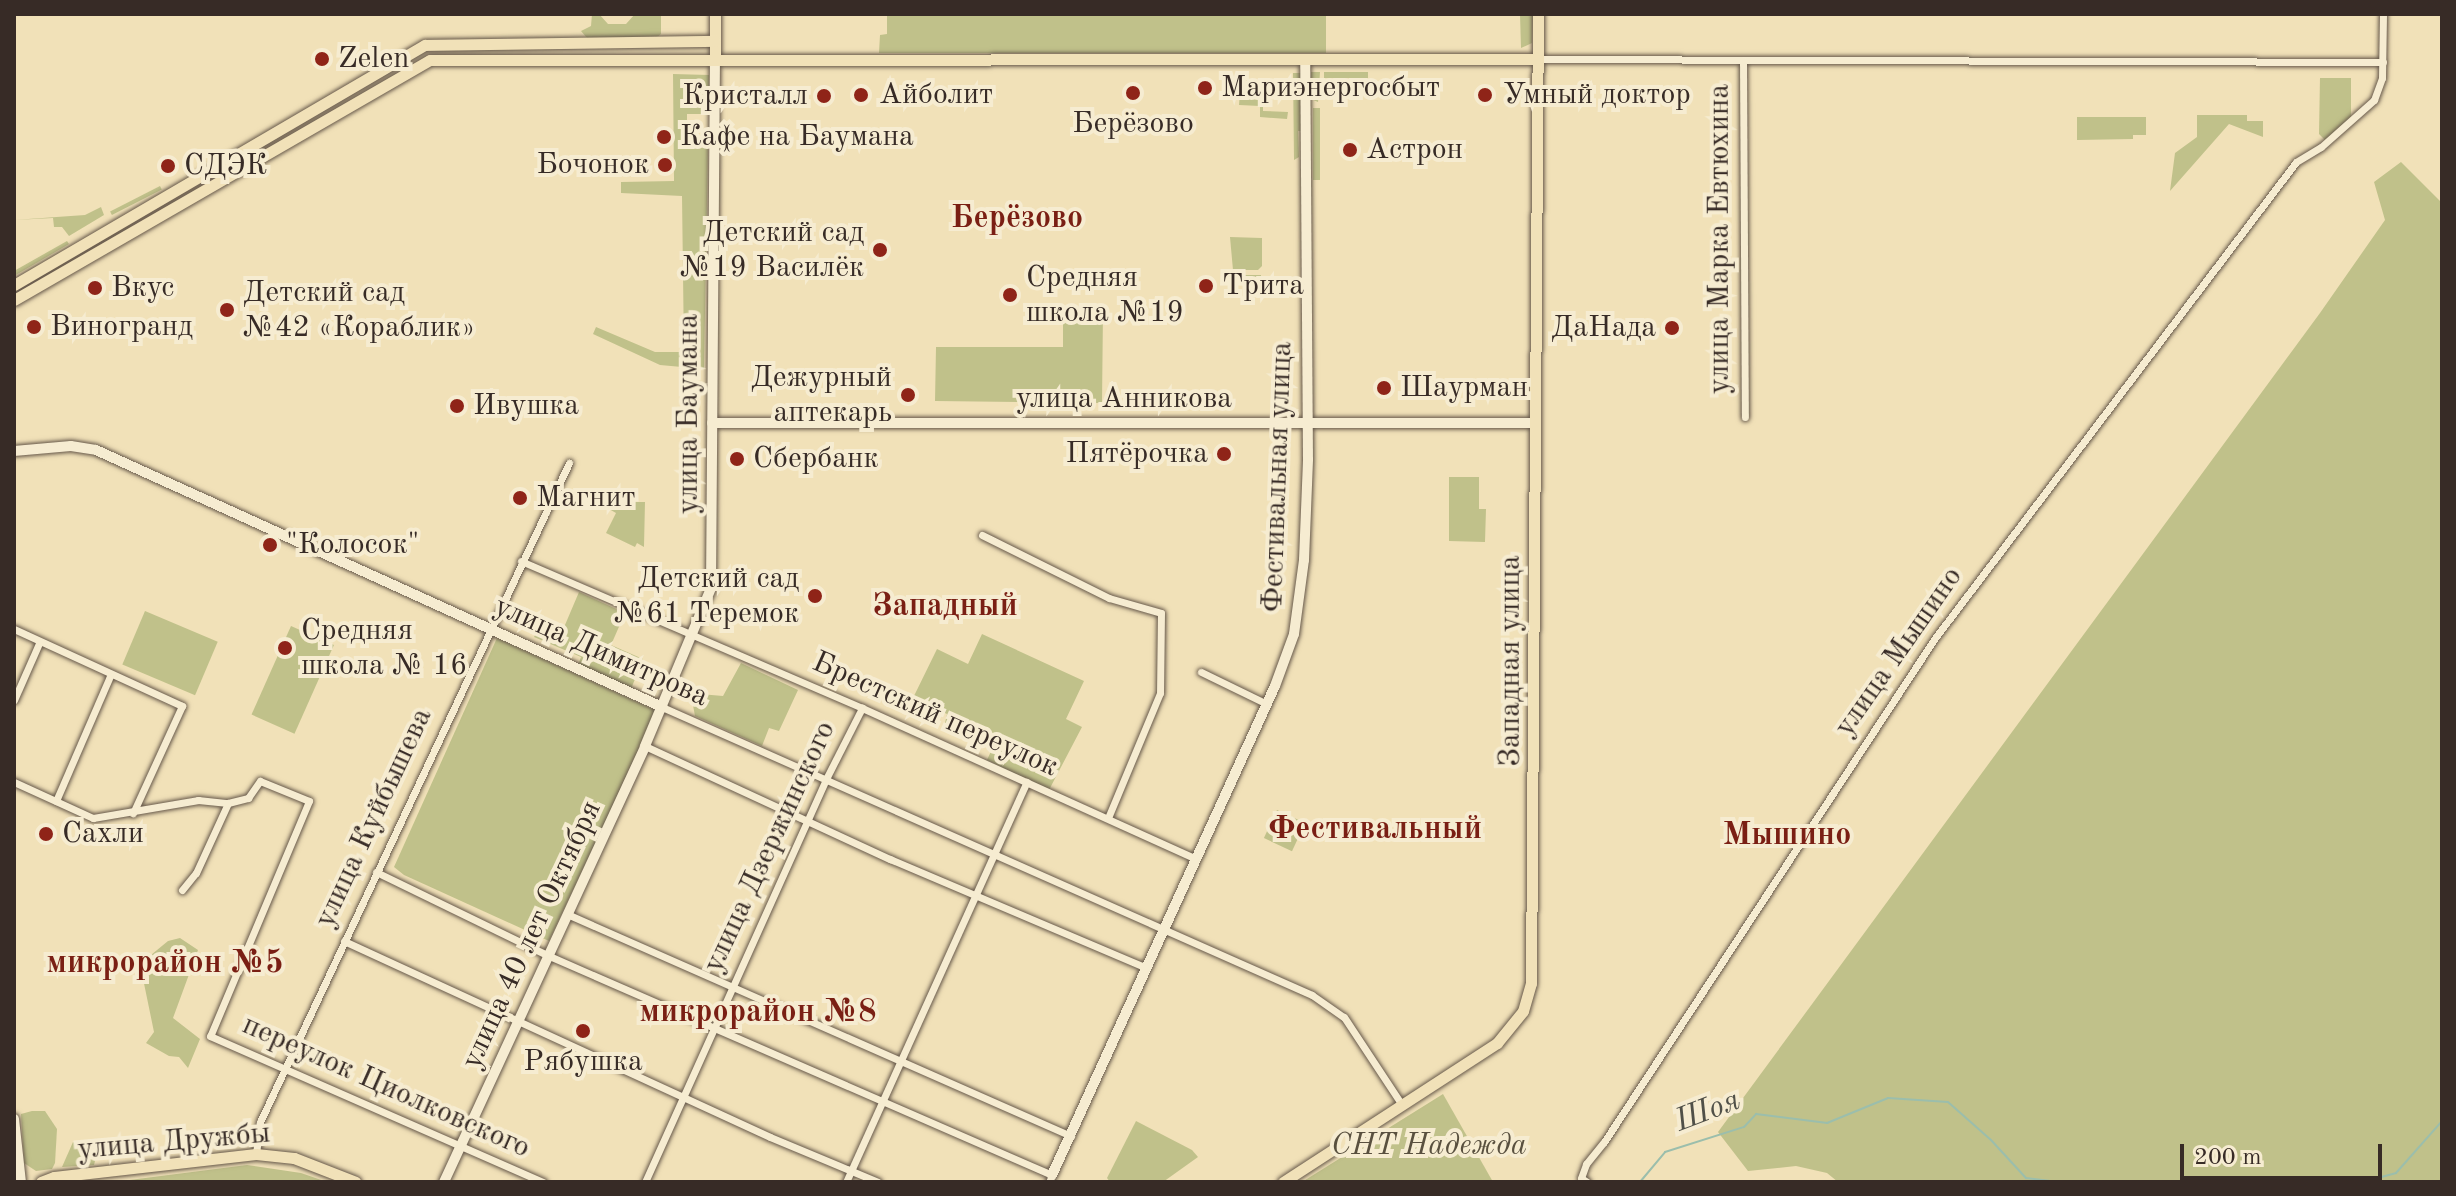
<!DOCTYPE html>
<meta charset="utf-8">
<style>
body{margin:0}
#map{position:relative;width:2456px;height:1196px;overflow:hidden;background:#f1e1b8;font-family:"Old Standard TT",serif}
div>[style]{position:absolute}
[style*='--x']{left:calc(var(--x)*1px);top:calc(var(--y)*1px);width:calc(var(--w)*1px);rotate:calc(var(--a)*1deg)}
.green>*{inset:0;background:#c0c18a;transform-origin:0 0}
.stream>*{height:2px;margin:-1px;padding:0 1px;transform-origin:1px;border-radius:1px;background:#9bbeac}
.roads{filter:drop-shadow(0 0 2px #66584a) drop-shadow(0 0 2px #66584a)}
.street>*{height:7px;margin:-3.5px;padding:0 3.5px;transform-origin:3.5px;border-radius:3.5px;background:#f6ecd1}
.secondary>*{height:10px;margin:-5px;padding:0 5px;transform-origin:5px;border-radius:5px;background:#f6ecd1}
.primary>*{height:11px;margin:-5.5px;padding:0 5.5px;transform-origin:5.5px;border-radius:5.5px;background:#f1e1b8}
.dots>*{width:22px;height:22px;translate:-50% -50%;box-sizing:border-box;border:4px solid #f6ecd1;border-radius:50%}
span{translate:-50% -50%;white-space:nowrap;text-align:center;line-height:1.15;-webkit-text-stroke:8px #f6ecd1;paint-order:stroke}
.poi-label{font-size:30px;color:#372b26}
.left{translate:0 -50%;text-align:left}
.right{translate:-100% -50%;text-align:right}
.street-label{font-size:30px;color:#372b26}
.park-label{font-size:30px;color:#59503f;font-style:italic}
.neighbourhood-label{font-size:32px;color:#7a1f14;font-weight:700}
.water-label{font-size:32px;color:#505048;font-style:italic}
.frame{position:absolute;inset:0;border:16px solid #372b26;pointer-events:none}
.scale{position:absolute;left:2180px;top:1144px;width:202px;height:36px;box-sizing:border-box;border:4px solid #372b26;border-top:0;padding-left:10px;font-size:24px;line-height:28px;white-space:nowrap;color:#372b26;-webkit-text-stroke:6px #f6ecd1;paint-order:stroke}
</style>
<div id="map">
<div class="green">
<div style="clip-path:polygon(592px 14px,599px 14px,608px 24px,626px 24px,635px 14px,661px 14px,661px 34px,656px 38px,587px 38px,581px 31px,591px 26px)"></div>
<div style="clip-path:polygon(887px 14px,1326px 14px,1326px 53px,879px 53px,880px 35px,887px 34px)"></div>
<div style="clip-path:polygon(1520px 14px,1533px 14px,1532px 43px,1521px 48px)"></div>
<div style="clip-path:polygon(1311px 72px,1320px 72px,1318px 102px,1311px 99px)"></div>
<div style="left:1324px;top:72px;width:44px;height:6px"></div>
<div style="clip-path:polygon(1293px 73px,1302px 73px,1303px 131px,1298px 131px,1299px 157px,1294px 160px)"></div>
<div style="clip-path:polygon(673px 74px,709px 75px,709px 114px,687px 114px,687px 143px,708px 143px,704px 369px,660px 365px,593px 334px,596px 327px,655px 352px,684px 352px,682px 196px,621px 193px,621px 182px,674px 181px)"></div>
<div style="clip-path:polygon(2320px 78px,2351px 78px,2351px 119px,2325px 140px,2319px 134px)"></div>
<div style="clip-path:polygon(1240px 92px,1252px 93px,1252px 99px,1263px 100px,1263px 111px,1288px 112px,1287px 119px,1260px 117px,1260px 106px,1239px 105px)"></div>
<div style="left:1313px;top:108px;width:7px;height:72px"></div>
<div style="clip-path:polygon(2197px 115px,2247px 115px,2247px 121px,2263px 121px,2263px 137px,2229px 124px,2170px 191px,2175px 153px,2197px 137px)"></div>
<div style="clip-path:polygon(2077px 117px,2146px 117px,2146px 135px,2133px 135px,2133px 139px,2077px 140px)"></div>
<div style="clip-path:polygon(2401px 162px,2442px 203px,2442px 1182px,1838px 1182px,1827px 1173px,1796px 1166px,1748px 1171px,1718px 1132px,2320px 313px,2385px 220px,2374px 182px)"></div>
<div style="left:160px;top:186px;width:4px;height:56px;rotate:63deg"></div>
<div style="clip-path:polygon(101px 207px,104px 215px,69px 236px,62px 227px,54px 227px,53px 218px,14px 220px,85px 215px)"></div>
<div style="clip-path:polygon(1230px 237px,1262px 238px,1262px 266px,1258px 270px,1233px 270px)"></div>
<div style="clip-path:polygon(67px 241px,69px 244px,14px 276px,14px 271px)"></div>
<div style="left:1231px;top:275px;width:30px;height:10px"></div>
<div style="clip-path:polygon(1063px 311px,1103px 311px,1102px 403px,935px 401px,936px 347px,1063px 347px)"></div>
<div style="clip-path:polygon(1449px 477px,1479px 477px,1479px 509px,1486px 509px,1485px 542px,1449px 541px)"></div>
<div style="clip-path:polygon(612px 502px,645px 502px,644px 547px,637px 543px,635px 547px,606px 533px,616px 513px,609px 509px)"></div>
<div style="clip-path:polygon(579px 592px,625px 613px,611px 645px,643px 659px,631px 689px,578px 665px,581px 657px,534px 637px,540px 625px,562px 632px)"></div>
<div style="left:145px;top:611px;width:79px;height:58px;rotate:23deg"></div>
<div style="left:291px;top:626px;width:47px;height:97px;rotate:24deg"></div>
<div style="clip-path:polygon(982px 634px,1084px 681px,1066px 719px,1082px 727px,1049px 790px,987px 760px,993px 747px,945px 723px,947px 714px,913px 698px,937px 649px,968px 664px)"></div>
<div style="clip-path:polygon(497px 638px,657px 711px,549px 941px,404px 875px,394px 867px)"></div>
<div style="clip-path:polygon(741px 663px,798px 690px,779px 731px,769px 728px,762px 746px,695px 716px,692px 700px,679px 689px,681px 685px,700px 694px,723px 696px)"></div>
<div style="left:1277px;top:810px;width:31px;height:31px;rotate:25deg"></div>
<div style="clip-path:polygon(180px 938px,198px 950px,173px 1018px,200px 1039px,188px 1068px,179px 1057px,169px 1056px,146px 1043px,154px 1032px,140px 964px,168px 941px)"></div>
<div style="clip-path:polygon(1443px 1094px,1493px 1182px,1302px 1182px)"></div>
<div style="clip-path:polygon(32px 1111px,45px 1111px,57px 1129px,55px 1163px,52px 1169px,36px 1171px,24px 1163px,21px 1114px)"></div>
<div style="clip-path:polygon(1136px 1121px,1192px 1150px,1198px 1157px,1163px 1182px,1110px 1182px,1107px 1178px)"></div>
<div style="clip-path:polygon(73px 1142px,95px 1161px,94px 1165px,62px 1167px)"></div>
<div style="clip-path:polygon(247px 1165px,301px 1173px,327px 1182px,114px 1182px)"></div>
</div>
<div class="stream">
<div style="--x:1640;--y:1182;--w:39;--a:-50"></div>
<div style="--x:1665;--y:1152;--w:83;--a:-17.6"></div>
<div style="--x:1744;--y:1127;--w:18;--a:-47"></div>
<div style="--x:1756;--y:1114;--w:72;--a:7.2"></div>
<div style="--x:1827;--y:1123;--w:66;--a:-22.3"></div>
<div style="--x:1888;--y:1098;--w:60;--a:3.8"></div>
<div style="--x:1948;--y:1102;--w:57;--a:41.5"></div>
<div style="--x:1991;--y:1140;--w:52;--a:47.4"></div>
<div style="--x:2026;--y:1178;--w:31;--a:7"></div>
<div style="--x:2331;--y:1182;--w:43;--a:-4"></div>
<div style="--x:2374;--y:1179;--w:23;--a:-15"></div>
<div style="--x:2396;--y:1173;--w:69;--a:-48.5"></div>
</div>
<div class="roads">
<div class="street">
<div style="--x:1537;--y:59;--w:846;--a:0.2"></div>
<div style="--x:1743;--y:60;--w:357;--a:89.7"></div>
<div style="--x:982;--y:535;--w:142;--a:26.4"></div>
<div style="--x:1109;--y:598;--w:54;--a:16.1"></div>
<div style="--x:1161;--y:613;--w:80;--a:90.7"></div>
<div style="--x:1160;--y:693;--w:135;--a:112.6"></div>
<div style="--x:521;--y:561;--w:371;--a:23.3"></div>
<div style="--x:862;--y:708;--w:367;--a:24.3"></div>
<div style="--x:14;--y:629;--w:185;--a:24.6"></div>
<div style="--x:182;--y:706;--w:118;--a:114.6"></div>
<div style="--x:1201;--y:672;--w:73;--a:25.9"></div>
<div style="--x:14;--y:700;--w:64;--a:-66.2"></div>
<div style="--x:662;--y:707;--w:711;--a:23.9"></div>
<div style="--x:1312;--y:995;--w:39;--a:35"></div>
<div style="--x:1344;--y:1017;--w:105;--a:56.6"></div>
<div style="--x:645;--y:746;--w:270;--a:24.8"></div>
<div style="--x:890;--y:859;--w:279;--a:23"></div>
<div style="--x:14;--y:782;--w:87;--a:24.5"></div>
<div style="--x:93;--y:818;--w:107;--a:-9.7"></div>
<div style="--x:198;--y:800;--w:30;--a:6"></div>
<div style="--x:228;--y:803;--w:21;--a:-14"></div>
<div style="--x:248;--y:798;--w:21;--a:-55"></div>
<div style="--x:260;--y:781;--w:53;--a:22.2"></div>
<div style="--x:309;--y:801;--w:255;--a:112.8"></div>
<div style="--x:210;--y:1036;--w:364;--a:23.7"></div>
<div style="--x:56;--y:801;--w:136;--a:-66.6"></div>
<div style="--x:376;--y:872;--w:190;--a:25.9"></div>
<div style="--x:547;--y:955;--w:551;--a:23.54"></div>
<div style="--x:1052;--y:1175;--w:8;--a:113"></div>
<div style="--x:182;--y:890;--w:22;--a:-51"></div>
<div style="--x:196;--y:873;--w:77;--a:-65.4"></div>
<div style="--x:567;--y:914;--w:551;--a:23.77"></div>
<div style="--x:344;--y:941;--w:469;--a:24.7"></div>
<div style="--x:770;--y:1137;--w:117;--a:22.6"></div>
<div style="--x:256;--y:1154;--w:32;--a:-83"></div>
<div style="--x:260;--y:1122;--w:728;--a:-64.88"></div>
<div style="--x:645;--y:1182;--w:442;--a:-65.8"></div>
<div style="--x:826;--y:779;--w:80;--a:-63.1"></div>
<div style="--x:846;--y:1182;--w:439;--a:-65.7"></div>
<div style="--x:1587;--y:1182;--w:7;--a:-146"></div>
<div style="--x:1581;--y:1178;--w:15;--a:-70"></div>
<div style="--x:1586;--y:1164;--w:28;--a:-51"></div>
<div style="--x:1604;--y:1142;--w:603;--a:-56.71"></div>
<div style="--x:1935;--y:638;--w:597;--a:-52.82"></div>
<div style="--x:2296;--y:162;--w:29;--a:-31"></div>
<div style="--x:2321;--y:147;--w:71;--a:-41.6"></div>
<div style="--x:2374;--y:100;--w:23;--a:-70"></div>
<div style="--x:2382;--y:78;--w:64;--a:-89.1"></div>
</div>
<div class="secondary">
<div style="--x:712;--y:423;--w:824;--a:0"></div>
<div style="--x:14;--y:451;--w:57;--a:-5"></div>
<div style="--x:71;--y:446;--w:25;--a:9"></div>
<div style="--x:96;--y:450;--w:622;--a:24.42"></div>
<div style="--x:14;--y:1119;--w:63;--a:83.7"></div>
<div style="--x:1052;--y:1175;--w:537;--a:-65.49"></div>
<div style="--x:1275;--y:686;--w:55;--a:-69.9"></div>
<div style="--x:1294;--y:634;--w:75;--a:-82.3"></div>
<div style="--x:1304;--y:560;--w:101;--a:-87.7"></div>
<div style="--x:1308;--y:459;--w:399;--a:-90.4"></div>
<div style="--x:444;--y:1182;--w:480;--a:-65.2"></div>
<div style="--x:645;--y:746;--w:171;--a:-67.3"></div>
<div style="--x:711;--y:588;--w:530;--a:-89.57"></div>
</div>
<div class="primary">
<div style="--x:715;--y:14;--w:44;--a:90"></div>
<div style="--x:14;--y:285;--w:476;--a:-30.3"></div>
<div style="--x:425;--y:45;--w:290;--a:-0.8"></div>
<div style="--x:14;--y:300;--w:480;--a:-30"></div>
<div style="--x:430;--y:60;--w:1107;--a:-0.05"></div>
<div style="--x:41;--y:1182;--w:14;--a:-21"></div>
<div style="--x:54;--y:1177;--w:203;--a:-6.5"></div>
<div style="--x:256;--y:1154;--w:38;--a:6"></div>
<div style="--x:294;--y:1158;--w:66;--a:21.2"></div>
<div style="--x:1283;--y:1182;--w:255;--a:-33"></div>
<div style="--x:1497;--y:1043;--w:41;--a:-50.9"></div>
<div style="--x:1523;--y:1011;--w:29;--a:-74"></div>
<div style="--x:1531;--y:983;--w:969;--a:-89.59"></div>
</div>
</div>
<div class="dots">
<div style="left:322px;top:59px;background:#8f2418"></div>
<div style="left:1205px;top:88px;background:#8f2418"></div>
<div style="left:1133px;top:93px;background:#8f2418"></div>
<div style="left:861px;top:95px;background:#8f2418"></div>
<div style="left:1485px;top:95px;background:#8f2418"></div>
<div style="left:824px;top:96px;background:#8f2418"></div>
<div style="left:664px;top:137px;background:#8f2418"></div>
<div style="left:1350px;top:150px;background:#8f2418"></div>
<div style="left:665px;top:165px;background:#8f2418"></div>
<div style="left:168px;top:166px;background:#8f2418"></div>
<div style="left:880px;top:250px;background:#8f2418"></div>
<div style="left:1206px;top:286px;background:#8f2418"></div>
<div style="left:95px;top:288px;background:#8f2418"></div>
<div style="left:1010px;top:295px;background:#8f2418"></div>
<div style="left:227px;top:310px;background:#8f2418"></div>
<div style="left:34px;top:327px;background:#8f2418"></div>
<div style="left:1672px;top:328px;background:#8f2418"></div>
<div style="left:1384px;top:388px;background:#8f2418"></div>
<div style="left:908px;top:395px;background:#8f2418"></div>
<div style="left:457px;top:406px;background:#8f2418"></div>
<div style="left:1224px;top:454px;background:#8f2418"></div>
<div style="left:737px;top:459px;background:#8f2418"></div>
<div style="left:520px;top:498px;background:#8f2418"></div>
<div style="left:270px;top:545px;background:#8f2418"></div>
<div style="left:815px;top:596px;background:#8f2418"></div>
<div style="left:285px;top:648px;background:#8f2418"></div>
<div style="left:46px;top:834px;background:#8f2418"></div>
<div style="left:583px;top:1031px;background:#8f2418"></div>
</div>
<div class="poi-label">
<span class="left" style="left:338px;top:59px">Zelen</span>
<span class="left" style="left:1221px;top:88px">Мариэнергосбыт</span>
<span class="left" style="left:879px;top:95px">Айболит</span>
<span class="left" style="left:1503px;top:95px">Умный доктор</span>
<span class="right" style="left:808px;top:96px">Кристалл</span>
<span style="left:1133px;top:124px">Берёзово</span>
<span class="left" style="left:680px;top:137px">Кафе на Баумана</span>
<span class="left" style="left:1366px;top:150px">Астрон</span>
<span class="right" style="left:649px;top:165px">Бочонок</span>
<span class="left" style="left:184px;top:166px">СДЭК</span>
<span class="right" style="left:864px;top:250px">Детский сад<br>№19 Василёк</span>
<span class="left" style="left:1026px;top:295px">Средняя<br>школа №19</span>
<span class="left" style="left:1222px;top:286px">Трита</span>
<span class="left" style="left:111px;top:288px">Вкус</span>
<span class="left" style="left:243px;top:310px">Детский сад<br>№42 «Кораблик»</span>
<span class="left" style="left:50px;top:327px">Виногранд</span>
<span class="right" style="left:1656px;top:328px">ДаНада</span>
<span class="right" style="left:892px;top:395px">Дежурный<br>аптекарь</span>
<span class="left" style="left:1400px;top:388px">Шаурман</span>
<span class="left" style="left:473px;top:406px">Ивушка</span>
<span class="right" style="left:1208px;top:454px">Пятёрочка</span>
<span class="left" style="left:753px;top:459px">Сбербанк</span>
<span class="left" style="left:536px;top:498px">Магнит</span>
<span class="left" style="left:286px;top:545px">"Колосок"</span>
<span class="right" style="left:799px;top:596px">Детский сад<br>№61 Теремок</span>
<span class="left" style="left:301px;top:648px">Средняя<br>школа № 16</span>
<span class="left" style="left:62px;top:834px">Сахли</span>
<span style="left:583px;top:1062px">Рябушка</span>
</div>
<div class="street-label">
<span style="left:1720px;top:239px;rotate:-90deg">улица Марка Евтюхина</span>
<span style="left:1124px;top:399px">улица Анникова</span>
<span style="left:689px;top:414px;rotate:-90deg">улица Баумана</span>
<span style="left:1278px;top:477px;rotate:-88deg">Фестивальная улица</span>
<span style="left:601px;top:652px;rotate:24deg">улица Димитрова</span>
<span style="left:1899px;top:652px;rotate:-55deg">улица Мышино</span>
<span style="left:1511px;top:661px;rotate:-90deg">Западная улица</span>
<span style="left:935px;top:715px;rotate:24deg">Брестский переулок</span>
<span style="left:374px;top:818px;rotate:-65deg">улица Куйбышева</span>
<span style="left:770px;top:847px;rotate:-65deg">улица Дзержинского</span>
<span style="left:532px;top:935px;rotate:-65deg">улица 40 лет Октября</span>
<span style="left:386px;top:1087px;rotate:24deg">переулок Циолковского</span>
<span style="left:174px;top:1142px;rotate:-5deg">улица Дружбы</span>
</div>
<div class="park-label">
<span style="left:1429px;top:1146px">СНТ Надежда</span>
</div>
<div class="neighbourhood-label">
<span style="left:1017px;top:219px">Берёзово</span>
<span style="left:945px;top:607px">Западный</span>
<span style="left:1375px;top:830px">Фестивальный</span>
<span style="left:1787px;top:836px">Мышино</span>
<span style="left:165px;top:964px">микрорайон №5</span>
<span style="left:758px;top:1013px">микрорайон №8</span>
</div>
<div class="water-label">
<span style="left:1708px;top:1112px;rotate:-21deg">Шоя</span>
</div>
<div class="frame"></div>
<div class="scale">200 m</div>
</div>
